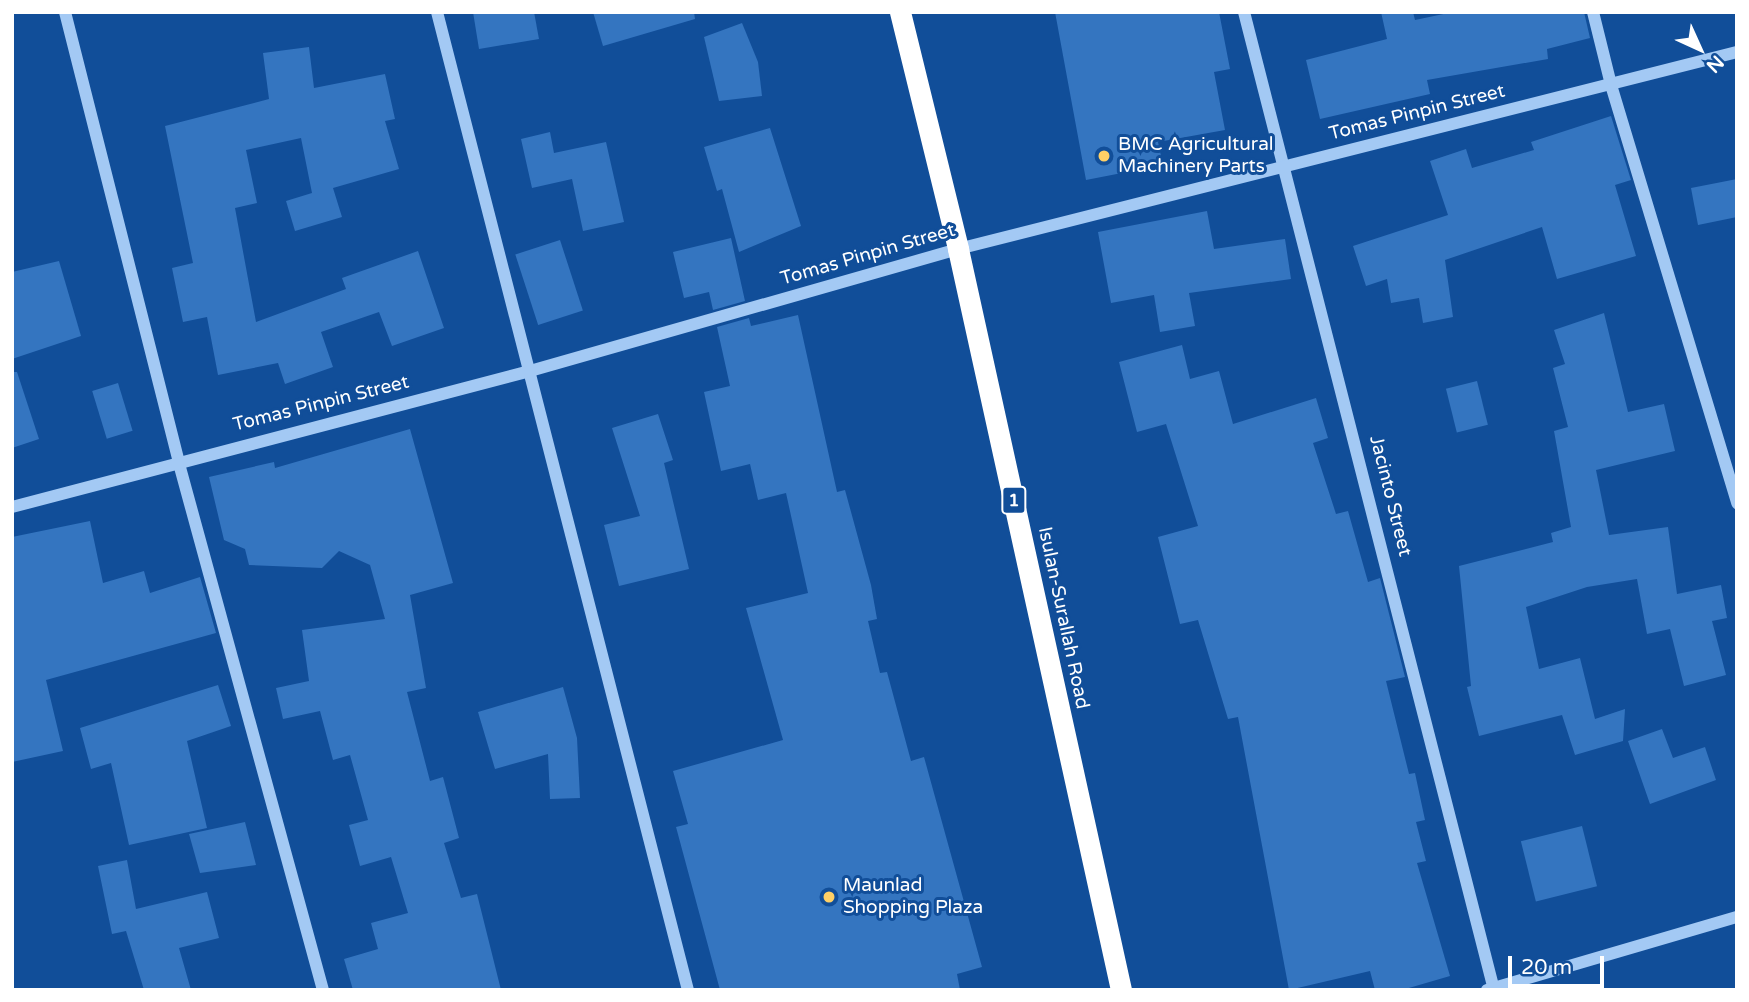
<!DOCTYPE html>
<style>
body{margin:0}
#map{position:relative;width:1749px;height:1002px;overflow:hidden;background:#114e99;font-family:"Varela Round",sans-serif}
div>[style]{position:absolute}
[style*='--x']{left:calc(var(--x)*1px);top:calc(var(--y)*1px);width:calc(var(--w)*1px);rotate:calc(var(--a)*1deg)}
.building>*{inset:0;background:#3475c0;transform-origin:0 0}
.minor>*{height:12px;margin:-6px;padding:0 6px;transform-origin:6px;border-radius:6px;background:#a3c9f4}
.highway>*{height:21px;margin:-10.5px;padding:0 10.5px;transform-origin:10.5px;border-radius:10.5px;background:#fff}
.dots>*{width:19px;height:19px;translate:-50% -50%;box-sizing:border-box;border:4px solid #114e99;border-radius:50%}
span{translate:-50% -50%;white-space:nowrap;text-align:center;line-height:1.15;-webkit-text-stroke:6px #114e99;paint-order:stroke}
.shield-label span{padding:2px 5px;background:#114e99;border:2px solid;border-radius:5px;-webkit-text-stroke-width:0}
.shield-label{font-size:18px;color:#fff;font-weight:700}
.street-label{font-size:19px;color:#fff}
.poi-label{font-size:19px;color:#fff}
.left{translate:0 -50%;text-align:left}
.frame{position:absolute;inset:0;border:14px solid #fff;pointer-events:none}
.north{position:absolute;left:1665px;top:14px;width:70px;height:70px;-webkit-text-stroke:5px #114e99;paint-order:stroke;rotate:135deg;font-size:19px;font-weight:700;line-height:28px;text-align:center;color:#fff}
.north::after{content:'';display:block;margin:auto;width:24px;height:32px;background:#fff;clip-path:polygon(50% 0,100% 100%,50% 72%,0 100%)}
.scale{position:absolute;left:1508px;top:956px;width:96px;height:32px;box-sizing:border-box;border:4px solid #fff;border-top:0;padding-left:9px;font-size:21px;line-height:24px;white-space:nowrap;color:#fff;-webkit-text-stroke:5px #114e99;paint-order:stroke}
</style>
<div id="map">
<div class="building">
<div style="clip-path:polygon(473px 12px,534px 12px,539px 39px,479px 49px)"></div>
<div style="clip-path:polygon(593px 12px,694px 12px,695px 19px,603px 46px)"></div>
<div style="clip-path:polygon(1055px 12px,1219px 12px,1230px 69px,1214px 72px,1225px 130px,1158px 142px,1163px 165px,1086px 180px)"></div>
<div style="clip-path:polygon(1381px 12px,1413px 12px,1415px 20px,1453px 12px,1584px 12px,1590px 38px,1547px 49px,1548px 59px,1427px 80px,1430px 94px,1320px 119px,1306px 60px,1387px 39px)"></div>
<div style="clip-path:polygon(742px 23px,758px 62px,762px 96px,719px 101px,704px 37px)"></div>
<div style="clip-path:polygon(309px 47px,314px 88px,385px 74px,395px 119px,385px 121px,399px 169px,333px 188px,342px 217px,295px 231px,286px 201px,312px 193px,301px 138px,246px 150px,257px 203px,235px 208px,256px 322px,346px 289px,342px 278px,418px 251px,444px 328px,392px 346px,379px 312px,321px 332px,333px 367px,285px 384px,278px 363px,218px 375px,207px 317px,183px 322px,172px 268px,193px 263px,165px 126px,269px 99px,263px 53px)"></div>
<div style="clip-path:polygon(1611px 116px,1631px 180px,1615px 185px,1636px 256px,1557px 279px,1542px 227px,1445px 260px,1453px 317px,1423px 323px,1419px 298px,1391px 303px,1387px 279px,1366px 286px,1353px 246px,1448px 215px,1430px 161px,1466px 149px,1472px 168px,1534px 150px,1531px 142px)"></div>
<div style="clip-path:polygon(770px 128px,801px 226px,739px 252px,722px 189px,717px 191px,704px 147px)"></div>
<div style="clip-path:polygon(550px 132px,554px 153px,606px 142px,624px 222px,583px 231px,572px 179px,532px 188px,521px 139px)"></div>
<div style="clip-path:polygon(1737px 179px,1737px 217px,1698px 225px,1691px 188px)"></div>
<div style="clip-path:polygon(1207px 211px,1214px 249px,1285px 239px,1291px 279px,1189px 293px,1195px 326px,1160px 332px,1154px 295px,1111px 303px,1098px 232px)"></div>
<div style="clip-path:polygon(731px 238px,745px 301px,713px 310px,709px 292px,684px 298px,673px 252px)"></div>
<div style="left:560px;top:240px;width:74px;height:47px;rotate:72deg"></div>
<div style="clip-path:polygon(59px 261px,81px 336px,12px 359px,12px 272px)"></div>
<div style="clip-path:polygon(1604px 313px,1628px 412px,1664px 404px,1675px 451px,1596px 470px,1609px 535px,1668px 527px,1677px 594px,1721px 585px,1727px 618px,1712px 621px,1726px 675px,1684px 686px,1670px 629px,1647px 634px,1637px 579px,1587px 587px,1526px 607px,1539px 669px,1580px 658px,1595px 719px,1625px 709px,1623px 741px,1575px 755px,1562px 715px,1479px 736px,1467px 687px,1471px 686px,1459px 566px,1553px 542px,1551px 533px,1571px 527px,1554px 431px,1568px 427px,1553px 368px,1565px 364px,1554px 330px)"></div>
<div style="clip-path:polygon(798px 315px,837px 492px,845px 490px,871px 585px,877px 619px,868px 621px,880px 673px,887px 672px,911px 761px,924px 757px,982px 967px,957px 974px,960px 990px,720px 990px,676px 827px,688px 824px,673px 771px,783px 740px,746px 608px,808px 593px,786px 493px,758px 500px,750px 464px,721px 471px,704px 392px,730px 386px,717px 327px,749px 318px,751px 326px)"></div>
<div style="clip-path:polygon(1182px 345px,1190px 379px,1219px 371px,1233px 424px,1316px 398px,1328px 438px,1313px 443px,1336px 514px,1348px 511px,1368px 582px,1380px 578px,1405px 677px,1386px 681px,1409px 774px,1415px 773px,1425px 820px,1416px 822px,1426px 861px,1417px 863px,1450px 976px,1402px 990px,1375px 990px,1370px 971px,1289px 990px,1238px 717px,1228px 719px,1198px 620px,1180px 624px,1158px 537px,1198px 526px,1166px 424px,1137px 432px,1119px 362px)"></div>
<div style="clip-path:polygon(12px 372px,17px 372px,39px 439px,12px 448px)"></div>
<div style="left:1477px;top:381px;width:45px;height:32px;rotate:76deg"></div>
<div style="left:118px;top:383px;width:50px;height:27px;rotate:73deg"></div>
<div style="clip-path:polygon(658px 414px,673px 460px,664px 463px,689px 569px,619px 586px,604px 525px,640px 516px,612px 428px)"></div>
<div style="clip-path:polygon(410px 429px,453px 583px,410px 595px,426px 688px,407px 692px,430px 781px,443px 777px,459px 838px,444px 843px,461px 898px,477px 894px,501px 990px,353px 990px,344px 959px,378px 949px,371px 923px,408px 913px,391px 857px,360px 866px,349px 825px,368px 820px,350px 755px,333px 760px,320px 711px,283px 719px,276px 688px,309px 681px,302px 630px,385px 619px,370px 565px,339px 551px,322px 568px,249px 565px,245px 549px,224px 540px,209px 477px,274px 462px,275px 468px)"></div>
<div style="clip-path:polygon(90px 521px,103px 583px,144px 571px,150px 593px,200px 577px,216px 633px,46px 680px,63px 751px,12px 762px,12px 537px)"></div>
<div style="clip-path:polygon(218px 685px,231px 726px,187px 741px,207px 828px,129px 845px,111px 763px,91px 769px,80px 728px)"></div>
<div style="clip-path:polygon(563px 687px,577px 738px,580px 798px,550px 799px,548px 754px,495px 769px,478px 712px)"></div>
<div style="clip-path:polygon(1662px 729px,1673px 758px,1705px 747px,1716px 780px,1650px 804px,1628px 741px)"></div>
<div style="clip-path:polygon(245px 822px,256px 865px,200px 873px,189px 834px)"></div>
<div style="left:1582px;top:826px;width:62px;height:63px;rotate:76deg"></div>
<div style="clip-path:polygon(127px 860px,136px 909px,207px 892px,219px 938px,179px 948px,191px 990px,144px 990px,126px 931px,112px 934px,98px 866px)"></div>
</div>
<div class="minor">
<div style="--x:65;--y:12;--w:462;--a:75.8"></div>
<div style="--x:178;--y:460;--w:549;--a:74.7"></div>
<div style="--x:437;--y:12;--w:1010;--a:75.61"></div>
<div style="--x:1244;--y:12;--w:1009;--a:75.66"></div>
<div style="--x:1593;--y:12;--w:75;--a:76.1"></div>
<div style="--x:1611;--y:85;--w:437;--a:73.2"></div>
<div style="--x:12;--y:507;--w:536;--a:-14.71"></div>
<div style="--x:530;--y:371;--w:445;--a:-15.9"></div>
<div style="--x:958;--y:249;--w:804;--a:-14.19"></div>
<div style="--x:1487;--y:990;--w:260;--a:-16.3"></div>
</div>
<div class="highway">
<div style="--x:900;--y:12;--w:244;--a:76.2"></div>
<div style="--x:958;--y:249;--w:759;--a:77.59"></div>
</div>
<div class="dots">
<div style="left:1104px;top:156px;background:#ffd066"></div>
<div style="left:829px;top:897px;background:#ffd066"></div>
</div>
<div class="shield-label">
<span style="left:1014px;top:500px">1</span>
</div>
<div class="street-label">
<span style="left:1417px;top:113px;rotate:-14deg">Tomas Pinpin Street</span>
<span style="left:868px;top:255px;rotate:-16deg">Tomas Pinpin Street</span>
<span style="left:321px;top:404px;rotate:-14deg">Tomas Pinpin Street</span>
<span style="left:1390px;top:496px;rotate:76deg">Jacinto Street</span>
<span style="left:1063px;top:618px;rotate:78deg">Isulan-Surallah Road</span>
</div>
<div class="poi-label">
<span class="left" style="left:1118px;top:156px">BMC Agricultural<br>Machinery Parts</span>
<span class="left" style="left:843px;top:897px">Maunlad<br>Shopping Plaza</span>
</div>
<div class="frame"></div>
<div class="north">N</div>
<div class="scale">20 m</div>
</div>
